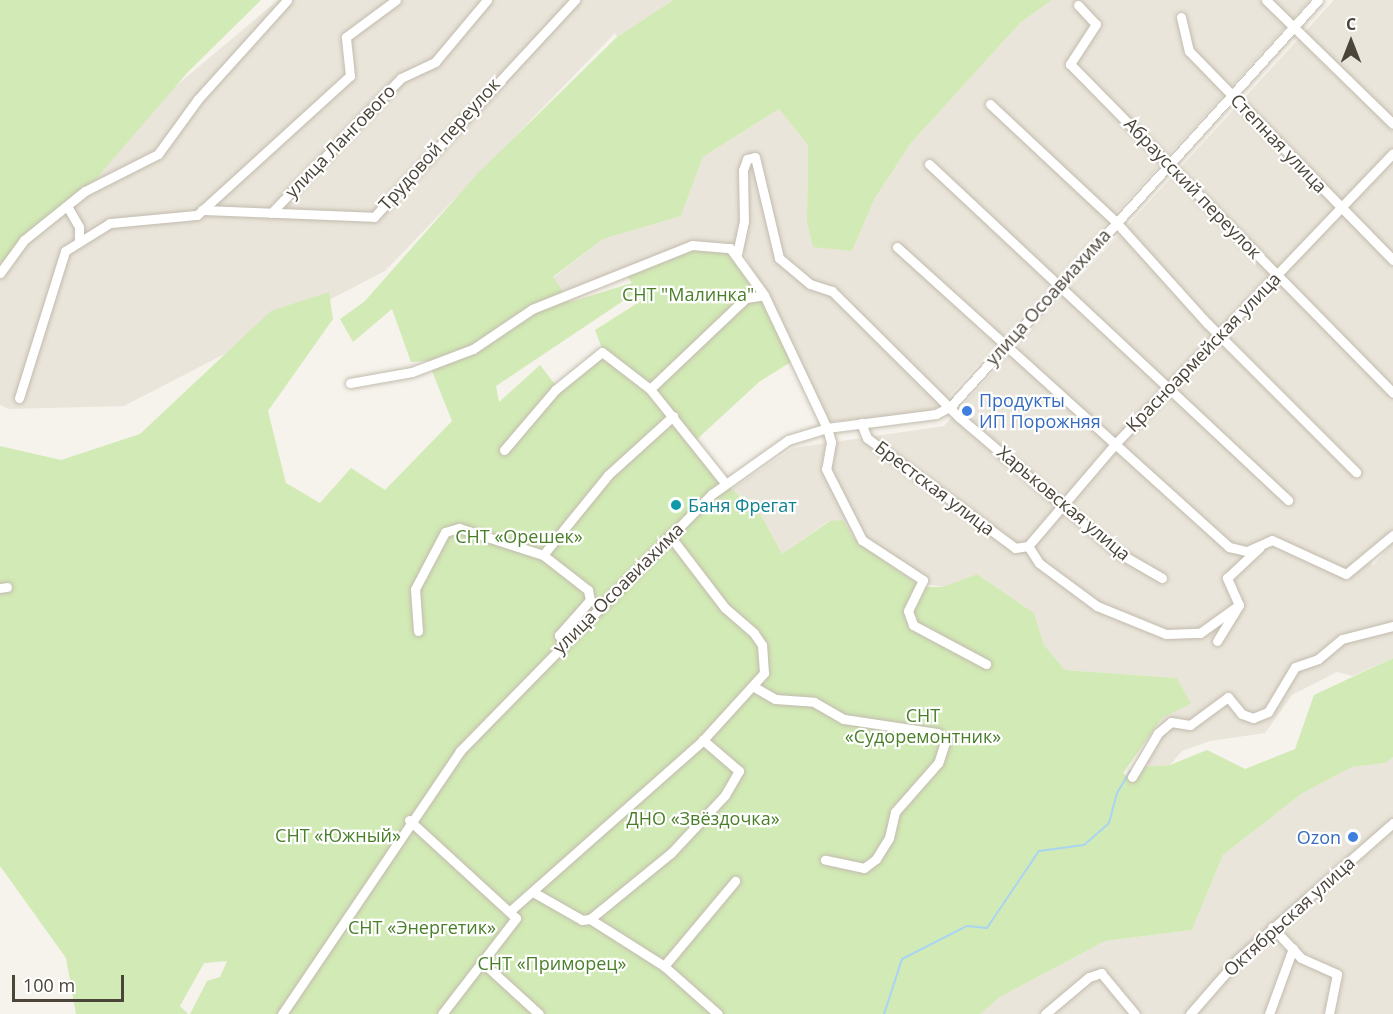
<!DOCTYPE html>
<meta charset="utf-8">
<style>
body{margin:0}
#map{position:relative;width:1393px;height:1014px;overflow:hidden;background:#f6f3ec;font-family:"Open Sans",sans-serif}
div>[style]{position:absolute}
[style*='--x']{left:calc(var(--x)*1px);top:calc(var(--y)*1px);width:calc(var(--w)*1px);rotate:calc(var(--a)*1deg)}
.residential>*{inset:0;background:#eae5da}
.green>*{inset:0;background:#d2eab5}
.stream>*{height:2px;margin:-1px;padding:0 1px;transform-origin:1px;border-radius:1px;background:#a9d4f2}
.roads{filter:drop-shadow(0 0 2px #c2bbae) drop-shadow(0 0 2px #c2bbae)}
.minor>*{height:9px;margin:-4.5px;padding:0 4.5px;transform-origin:4.5px;border-radius:4.5px;background:#fff}
.dots>*{width:16px;height:16px;translate:-50% -50%;box-sizing:border-box;border:3px solid #fff;border-radius:50%}
span{translate:-50% -50%;white-space:nowrap;text-align:center;line-height:1.15;-webkit-text-stroke:4.5px #fff;paint-order:stroke}
.street-label{font-size:18px;color:#4b4439}
.park-label{font-size:18px;color:#4a7f2a}
.shop-label{font-size:18px;color:#366cbe}
.left{translate:0 -50%;text-align:left}
.right{translate:-100% -50%;text-align:right}
.culture-label{font-size:18px;color:#0d838f}
.north{position:absolute;left:1321px;top:12px;width:60px;height:60px;-webkit-text-stroke:4px #fff;paint-order:stroke;rotate:0deg;font-size:16px;font-weight:700;line-height:24px;text-align:center;color:#4b4439}
.north::after{content:'';display:block;margin:auto;width:21px;height:27px;background:#4b4439;clip-path:polygon(50% 0,100% 100%,50% 72%,0 100%)}
.scale{position:absolute;left:12px;top:975px;width:112px;height:27px;box-sizing:border-box;border:3px solid #4b4439;border-top:0;padding-left:8px;font-size:18px;line-height:21px;white-space:nowrap;color:#4b4439;-webkit-text-stroke:4px #fff;paint-order:stroke}
</style>
<div id="map">
<div class="residential">
<div style="clip-path:polygon(278px 0,673px 0,617px 37px,615px 33px,385px 271px,124px 406px,9px 409px,0 405px,0 234px)"></div>
<div style="clip-path:polygon(1052px 0,1310px 0,940px 406px,923px 413px,828px 422px,744px 253px,718px 243px,694px 242px,570px 302px,553px 278px,603px 239px,681px 216px,703px 157px,779px 109px,808px 145px,807px 221px,852px 251px,875px 198px,911px 143px,1020px 23px)"></div>
<div style="clip-path:polygon(1334px 0,1393px 0,1393px 531px,1366px 556px,1373px 566px,1393px 542px,1393px 658px,1353px 676px,1337px 672px,1292px 695px,1265px 733px,1210px 741px,1182px 751px,1170px 765px,1143px 767px,1138px 757px,1163px 717px,1177px 678px,1065px 670px,1044px 645px,1034px 613px,977px 574px,943px 587px,914px 582px,829px 521px,782px 554px,761px 515px,732px 489px,793px 448px,944px 426px)"></div>
<div style="clip-path:polygon(1393px 757px,1393px 1014px,980px 1014px,1000px 997px,1105px 941px,1192px 930px,1223px 855px,1301px 794px,1352px 767px,1384px 763px)"></div>
</div>
<div class="green">
<div style="clip-path:polygon(0 0,261px 0,188px 72px,75px 203px,0 263px)"></div>
<div style="clip-path:polygon(evenodd,673px 0,1052px 0,1020px 23px,911px 143px,875px 198px,852px 251px,813px 247px,807px 221px,808px 145px,779px 109px,703px 157px,681px 216px,603px 239px,553px 277px,570px 302px,632px 283px,627px 276px,707px 243px,740px 256px,794px 360px,759px 382px,694px 442px,725px 483px,761px 515px,782px 554px,830px 521px,843px 520px,853px 538px,921px 587px,943px 587px,977px 574px,1034px 613px,1044px 645px,1065px 670px,1177px 678px,1191px 704px,1163px 717px,1123px 773px,1131px 781px,1143px 767px,1170px 765px,1207px 750px,1245px 769px,1295px 749px,1314px 695px,1393px 658px,1393px 757px,1385px 763px,1352px 767px,1301px 794px,1223px 855px,1192px 930px,1105px 941px,1000px 997px,980px 1014px,190px 1014px,207px 981px,220px 977px,227px 961px,204px 963px,180px 1006px,188px 1014px,76px 1014px,66px 958px,0 866px,0 446px,61px 460px,140px 434px,271px 311px,329px 292px,333px 319px,268px 411px,286px 483px,320px 503px,351px 468px,385px 490px,452px 421px,428px 361px,411px 362px,392px 309px,353px 342px,340px 319px,364px 302px,478px 173px,617px 37px,673px 0,638px 291px,644px 299px,595px 330px,603px 351px,557px 387px,540px 365px,499px 402px,496px 386px,638px 291px)"></div>
</div>
<div class="stream">
<div style="--x:884;--y:1014;--w:58;--a:-71.9"></div>
<div style="--x:902;--y:959;--w:73;--a:-26.9"></div>
<div style="--x:967;--y:926;--w:20;--a:6"></div>
<div style="--x:987;--y:928;--w:93;--a:-56"></div>
<div style="--x:1039;--y:851;--w:45;--a:-7.6"></div>
<div style="--x:1084;--y:845;--w:33;--a:-41"></div>
<div style="--x:1109;--y:823;--w:31;--a:-75"></div>
<div style="--x:1117;--y:793;--w:26;--a:-59"></div>
</div>
<div class="roads">
<div class="minor">
<div style="--x:1266;--y:0;--w:177;--a:44.3"></div>
<div style="--x:1078;--y:5;--w:26;--a:47"></div>
<div style="--x:1096;--y:24;--w:48;--a:123"></div>
<div style="--x:1070;--y:64;--w:461;--a:45.5"></div>
<div style="--x:1181;--y:17;--w:35;--a:77"></div>
<div style="--x:1189;--y:51;--w:292;--a:45.7"></div>
<div style="--x:990;--y:104;--w:173;--a:43.1"></div>
<div style="--x:1116;--y:222;--w:136;--a:48"></div>
<div style="--x:1207;--y:323;--w:211;--a:45"></div>
<div style="--x:929;--y:164;--w:492;--a:43.1"></div>
<div style="--x:67;--y:206;--w:24;--a:60"></div>
<div style="--x:79;--y:227;--w:13;--a:90"></div>
<div style="--x:202;--y:210;--w:172;--a:2.3"></div>
<div style="--x:374;--y:217;--w:296;--a:-47.2"></div>
<div style="--x:271;--y:213;--w:187;--a:-46.1"></div>
<div style="--x:401;--y:78;--w:38;--a:-25"></div>
<div style="--x:435;--y:62;--w:81;--a:-50"></div>
<div style="--x:897;--y:247;--w:447;--a:42.1"></div>
<div style="--x:1229;--y:547;--w:18;--a:13"></div>
<div style="--x:1247;--y:551;--w:27;--a:-24"></div>
<div style="--x:1272;--y:540;--w:81;--a:24.7"></div>
<div style="--x:1346;--y:574;--w:61;--a:-39.7"></div>
<div style="--x:737;--y:254;--w:33;--a:-78"></div>
<div style="--x:744;--y:222;--w:52;--a:-91.1"></div>
<div style="--x:743;--y:170;--w:12;--a:-70"></div>
<div style="--x:747;--y:159;--w:8;--a:-14"></div>
<div style="--x:755;--y:157;--w:104;--a:76.6"></div>
<div style="--x:779;--y:258;--w:40;--a:40"></div>
<div style="--x:810;--y:284;--w:23;--a:18"></div>
<div style="--x:832;--y:291;--w:179;--a:44.8"></div>
<div style="--x:959;--y:417;--w:208;--a:40.5"></div>
<div style="--x:1117;--y:552;--w:52;--a:30"></div>
<div style="--x:0;--y:273;--w:41;--a:-54"></div>
<div style="--x:24;--y:240;--w:78;--a:-38.8"></div>
<div style="--x:85;--y:191;--w:82;--a:-26.9"></div>
<div style="--x:158;--y:154;--w:68;--a:-54"></div>
<div style="--x:198;--y:99;--w:133;--a:-48"></div>
<div style="--x:350;--y:383;--w:63;--a:-10.1"></div>
<div style="--x:412;--y:372;--w:65;--a:-20.7"></div>
<div style="--x:473;--y:349;--w:71;--a:-34.1"></div>
<div style="--x:532;--y:309;--w:172;--a:-21.8"></div>
<div style="--x:692;--y:245;--w:38;--a:5"></div>
<div style="--x:730;--y:248;--w:58;--a:54.1"></div>
<div style="--x:764;--y:295;--w:147;--a:64.7"></div>
<div style="--x:827;--y:428;--w:15;--a:74"></div>
<div style="--x:831;--y:442;--w:27;--a:100"></div>
<div style="--x:826;--y:469;--w:80;--a:63.1"></div>
<div style="--x:862;--y:540;--w:73;--a:33.3"></div>
<div style="--x:923;--y:580;--w:34;--a:116"></div>
<div style="--x:908;--y:611;--w:15;--a:70"></div>
<div style="--x:913;--y:625;--w:83;--a:28.1"></div>
<div style="--x:650;--y:389;--w:132;--a:-43.5"></div>
<div style="--x:746;--y:298;--w:18;--a:-9"></div>
<div style="--x:19;--y:398;--w:154;--a:-72.6"></div>
<div style="--x:65;--y:251;--w:53;--a:-31.9"></div>
<div style="--x:110;--y:223;--w:87;--a:-5.3"></div>
<div style="--x:197;--y:215;--w:207;--a:-42.3"></div>
<div style="--x:350;--y:76;--w:39;--a:-96"></div>
<div style="--x:346;--y:37;--w:62;--a:-36.5"></div>
<div style="--x:861;--y:423;--w:16;--a:68"></div>
<div style="--x:867;--y:438;--w:184;--a:36.6"></div>
<div style="--x:1015;--y:548;--w:13;--a:-9"></div>
<div style="--x:1028;--y:546;--w:134;--a:-49.5"></div>
<div style="--x:1115;--y:444;--w:402;--a:-46.3"></div>
<div style="--x:504;--y:450;--w:79;--a:-49.6"></div>
<div style="--x:555;--y:390;--w:60;--a:-39"></div>
<div style="--x:602;--y:352;--w:61;--a:37.6"></div>
<div style="--x:650;--y:389;--w:120;--a:51.4"></div>
<div style="--x:1028;--y:546;--w:20;--a:57"></div>
<div style="--x:1039;--y:563;--w:72;--a:36.6"></div>
<div style="--x:1097;--y:606;--w:74;--a:22.1"></div>
<div style="--x:1166;--y:634;--w:34;--a:-2"></div>
<div style="--x:1200;--y:633;--w:48;--a:-35.7"></div>
<div style="--x:543;--y:555;--w:103;--a:-50.9"></div>
<div style="--x:608;--y:475;--w:88;--a:-42.2"></div>
<div style="--x:0;--y:588;--w:7;--a:-8"></div>
<div style="--x:418;--y:631;--w:42;--a:-94.1"></div>
<div style="--x:415;--y:589;--w:64;--a:-62.2"></div>
<div style="--x:445;--y:532;--w:15;--a:-16"></div>
<div style="--x:459;--y:528;--w:88;--a:17.8"></div>
<div style="--x:543;--y:555;--w:57;--a:37.9"></div>
<div style="--x:588;--y:590;--w:10;--a:79"></div>
<div style="--x:590;--y:600;--w:47;--a:131.5"></div>
<div style="--x:559;--y:635;--w:9;--a:63"></div>
<div style="--x:1217;--y:641;--w:42;--a:-58.6"></div>
<div style="--x:1239;--y:605;--w:30;--a:-114"></div>
<div style="--x:1227;--y:578;--w:45;--a:-43.2"></div>
<div style="--x:756;--y:688;--w:22;--a:30"></div>
<div style="--x:775;--y:699;--w:39;--a:4"></div>
<div style="--x:814;--y:702;--w:34;--a:30"></div>
<div style="--x:844;--y:719;--w:94;--a:8.6"></div>
<div style="--x:937;--y:733;--w:11;--a:34"></div>
<div style="--x:946;--y:739;--w:25;--a:108"></div>
<div style="--x:938;--y:763;--w:65;--a:131.3"></div>
<div style="--x:895;--y:812;--w:27;--a:103"></div>
<div style="--x:889;--y:838;--w:25;--a:122"></div>
<div style="--x:876;--y:859;--w:15;--a:143"></div>
<div style="--x:864;--y:868;--w:40;--a:-168"></div>
<div style="--x:1132;--y:777;--w:51;--a:-59.4"></div>
<div style="--x:1158;--y:733;--w:17;--a:-40"></div>
<div style="--x:1171;--y:722;--w:19;--a:9"></div>
<div style="--x:1190;--y:725;--w:47;--a:-36.4"></div>
<div style="--x:1228;--y:697;--w:22;--a:51"></div>
<div style="--x:1242;--y:714;--w:12;--a:20"></div>
<div style="--x:1253;--y:718;--w:16;--a:-22"></div>
<div style="--x:1268;--y:712;--w:52;--a:-59"></div>
<div style="--x:1295;--y:667;--w:24;--a:-19"></div>
<div style="--x:1318;--y:659;--w:31;--a:-40"></div>
<div style="--x:1342;--y:639;--w:53;--a:-14.3"></div>
<div style="--x:409;--y:820;--w:145;--a:42.5"></div>
<div style="--x:516;--y:918;--w:121;--a:127.6"></div>
<div style="--x:533;--y:892;--w:56;--a:29.7"></div>
<div style="--x:582;--y:920;--w:8;--a:-7"></div>
<div style="--x:590;--y:919;--w:88;--a:32.4"></div>
<div style="--x:664;--y:966;--w:72;--a:41.6"></div>
<div style="--x:510;--y:911;--w:258;--a:-41.5"></div>
<div style="--x:703;--y:740;--w:91;--a:-47.7"></div>
<div style="--x:764;--y:673;--w:28;--a:-94"></div>
<div style="--x:762;--y:645;--w:14;--a:-124"></div>
<div style="--x:754;--y:633;--w:38;--a:-139"></div>
<div style="--x:725;--y:608;--w:91;--a:-127.4"></div>
<div style="--x:590;--y:919;--w:104;--a:-39.2"></div>
<div style="--x:671;--y:853;--w:79;--a:-47"></div>
<div style="--x:725;--y:795;--w:28;--a:-60"></div>
<div style="--x:739;--y:771;--w:48;--a:-139.3"></div>
<div style="--x:1272;--y:927;--w:42;--a:46.9"></div>
<div style="--x:1301;--y:958;--w:39;--a:24"></div>
<div style="--x:1337;--y:974;--w:41;--a:101.3"></div>
<div style="--x:482;--y:962;--w:77;--a:42.4"></div>
<div style="--x:664;--y:966;--w:111;--a:-50.1"></div>
<div style="--x:282;--y:1014;--w:318;--a:-55.9"></div>
<div style="--x:460;--y:751;--w:360;--a:-45.6"></div>
<div style="--x:712;--y:494;--w:93;--a:-35.4"></div>
<div style="--x:788;--y:440;--w:41;--a:-17.1"></div>
<div style="--x:827;--y:428;--w:110;--a:-7.3"></div>
<div style="--x:936;--y:414;--w:17;--a:-28"></div>
<div style="--x:951;--y:406;--w:547;--a:-47.89"></div>
<div style="--x:1045;--y:1014;--w:57;--a:-40.1"></div>
<div style="--x:1089;--y:977;--w:13;--a:-18"></div>
<div style="--x:1101;--y:973;--w:53;--a:50.3"></div>
<div style="--x:1190;--y:1014;--w:73;--a:-48.9"></div>
<div style="--x:1238;--y:959;--w:206;--a:-41.3"></div>
<div style="--x:1269;--y:1014;--w:70;--a:-70"></div>
</div>
</div>
<div class="dots">
<div style="left:967px;top:411px;background:#3f7fe0"></div>
<div style="left:676px;top:505px;background:#0f9aa8"></div>
<div style="left:1353px;top:837px;background:#3f7fe0"></div>
</div>
<div class="street-label">
<span style="left:340px;top:141px;rotate:-46deg">улица Лангового</span>
<span style="left:1279px;top:143px;rotate:46deg">Степная улица</span>
<span style="left:439px;top:144px;rotate:-48deg">Трудовой переулок</span>
<span style="left:1193px;top:188px;rotate:46deg">Абраусский переулок</span>
<span style="left:1048px;top:297px;rotate:-48deg">улица Осоавиахима</span>
<span style="left:1203px;top:352px;rotate:-46deg">Красноармейская улица</span>
<span style="left:935px;top:488px;rotate:37deg">Брестская улица</span>
<span style="left:1064px;top:503px;rotate:40deg">Харьковская улица</span>
<span style="left:618px;top:588px;rotate:-45deg">улица Осоавиахима</span>
<span style="left:1289px;top:916px;rotate:-42deg">Октябрьская улица</span>
</div>
<div class="park-label">
<span style="left:688px;top:294px">СНТ "Малинка"</span>
<span style="left:519px;top:536px">СНТ «Орешек»</span>
<span style="left:923px;top:726px">СНТ<br>«Судоремонтник»</span>
<span style="left:703px;top:818px">ДНО «Звёздочка»</span>
<span style="left:338px;top:835px">СНТ «Южный»</span>
<span style="left:422px;top:927px">СНТ «Энергетик»</span>
<span style="left:552px;top:963px">СНТ «Приморец»</span>
</div>
<div class="shop-label">
<span class="left" style="left:979px;top:411px">Продукты<br>ИП Порожняя</span>
<span class="right" style="left:1341px;top:837px">Ozon</span>
</div>
<div class="culture-label">
<span class="left" style="left:688px;top:505px">Баня Фрегат</span>
</div>
<div class="north">С</div>
<div class="scale">100 m</div>
</div>
